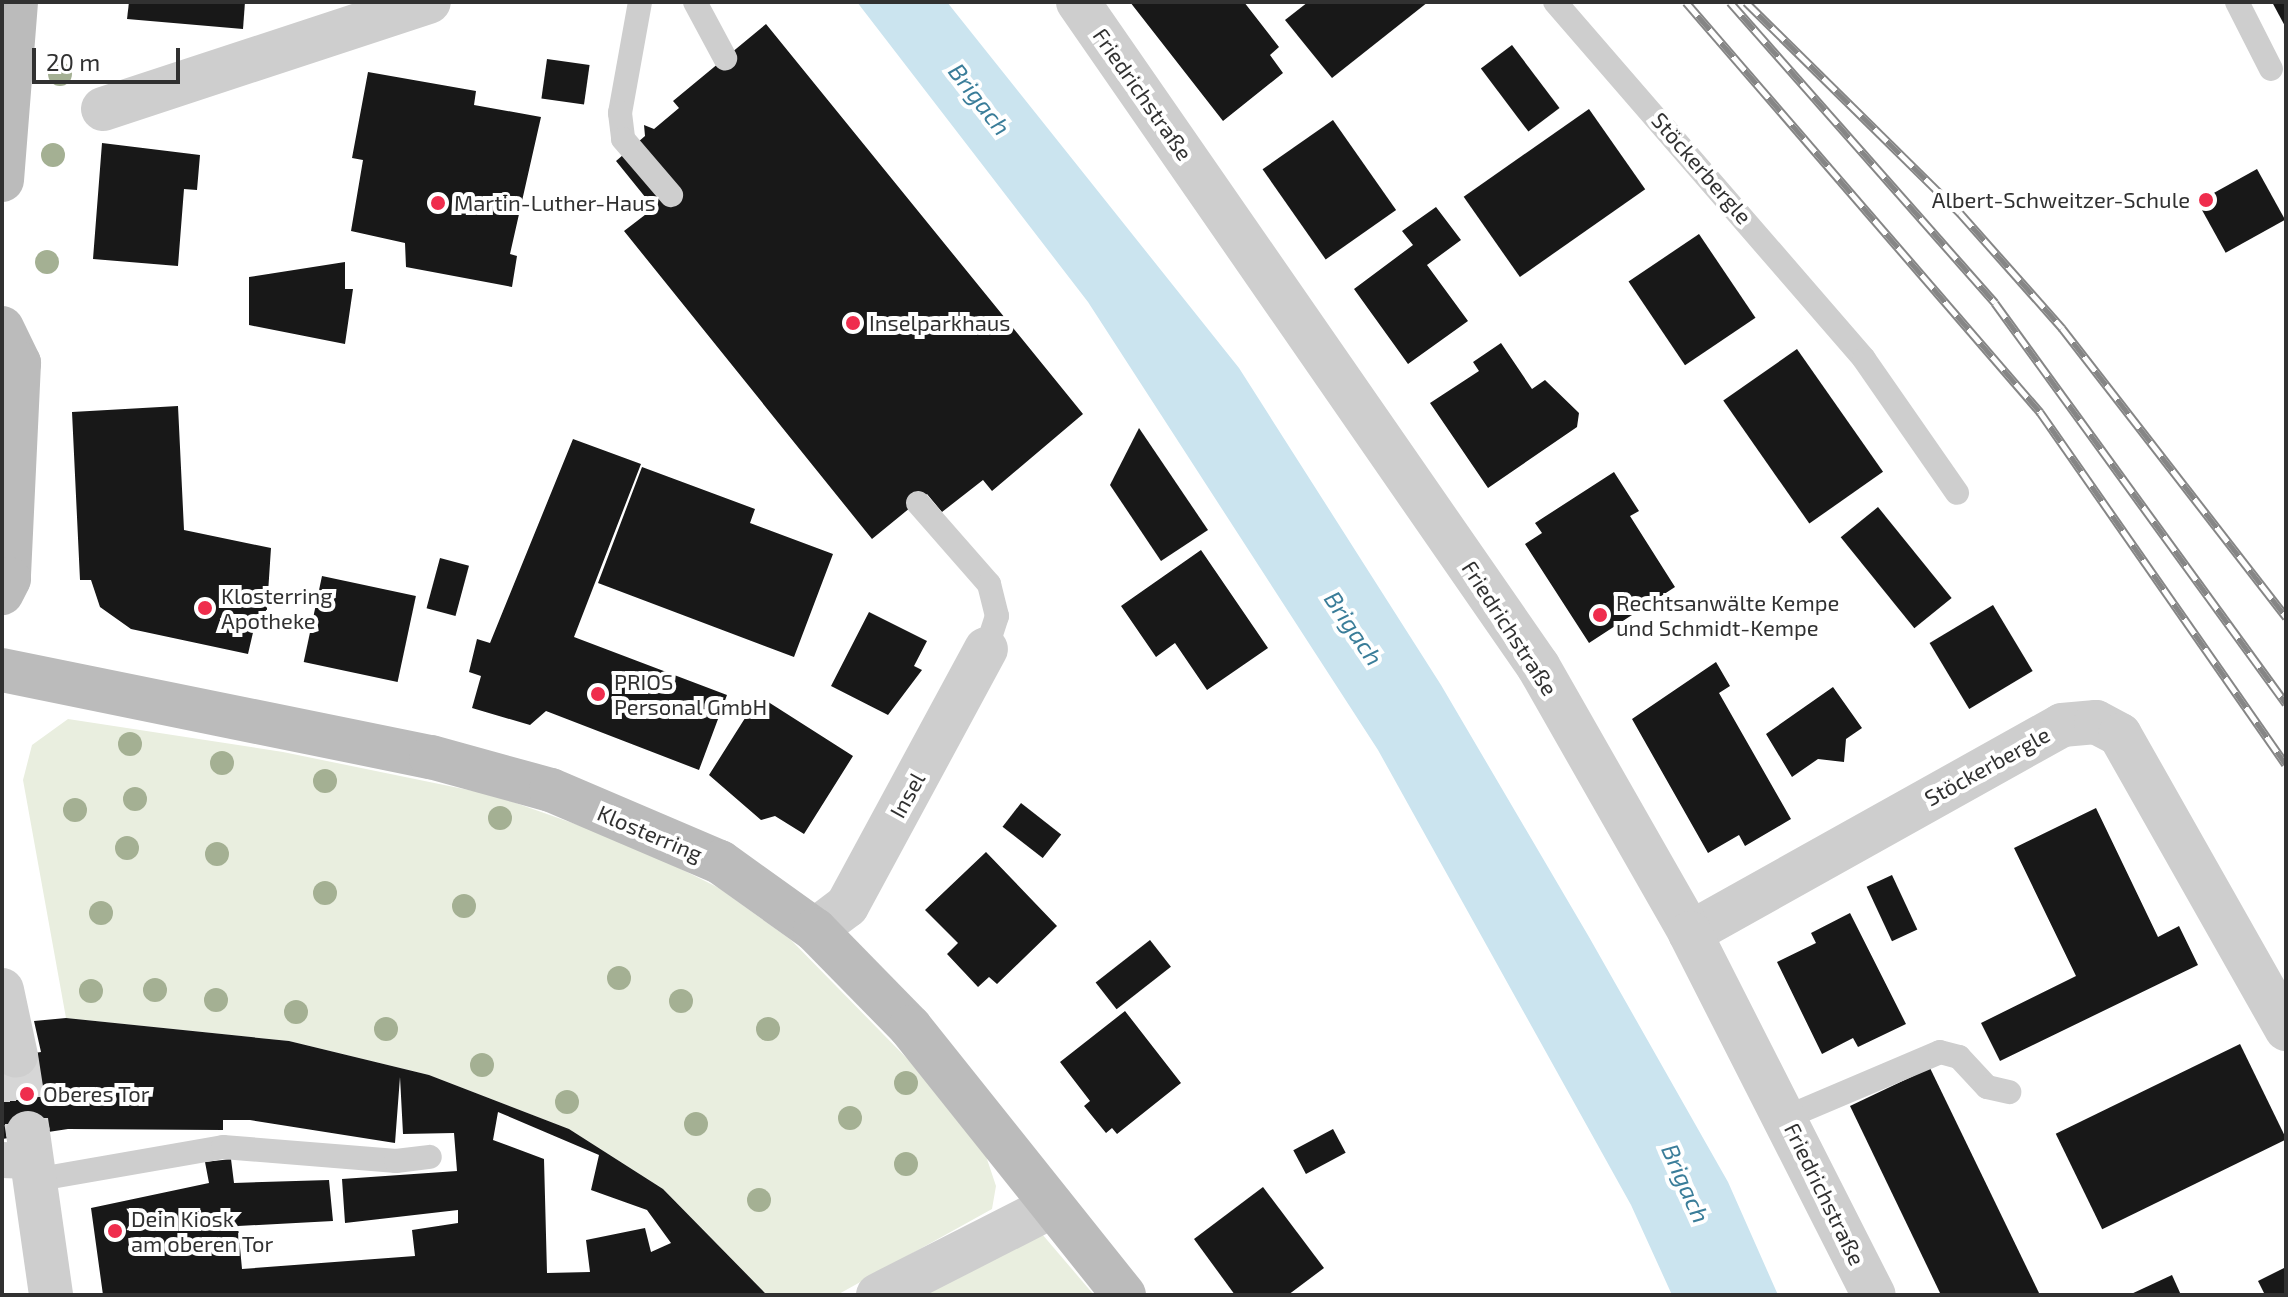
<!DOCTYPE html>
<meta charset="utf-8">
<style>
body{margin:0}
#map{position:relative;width:2288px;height:1297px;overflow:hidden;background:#fff;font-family:"Exo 2",sans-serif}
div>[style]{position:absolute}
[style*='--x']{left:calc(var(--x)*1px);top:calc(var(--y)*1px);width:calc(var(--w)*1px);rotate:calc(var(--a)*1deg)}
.green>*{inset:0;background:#e9eedf}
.water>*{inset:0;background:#cbe4ef}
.building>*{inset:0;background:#181818;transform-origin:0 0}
.minor-tunnel>*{height:44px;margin-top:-22px;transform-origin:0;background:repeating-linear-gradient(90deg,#d6d6d6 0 44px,transparent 0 66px)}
.service>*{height:24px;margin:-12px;padding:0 12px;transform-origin:12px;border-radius:12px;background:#cecece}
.pedestrian>*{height:36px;margin:-18px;padding:0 18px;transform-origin:18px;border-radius:18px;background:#cecece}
.minor>*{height:44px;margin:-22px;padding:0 22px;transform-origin:22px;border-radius:22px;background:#cecece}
.tertiary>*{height:44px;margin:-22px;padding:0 22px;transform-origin:22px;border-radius:22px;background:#cecece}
.secondary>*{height:44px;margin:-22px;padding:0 22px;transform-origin:22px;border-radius:22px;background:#bbb}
.rail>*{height:9px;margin-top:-4.5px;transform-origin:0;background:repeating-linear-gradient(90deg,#fff 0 18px,#868686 0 36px);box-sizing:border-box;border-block:2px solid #868686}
.trees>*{width:24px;height:24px;margin:-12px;border-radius:50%;background:#a4b093}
.dots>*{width:22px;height:22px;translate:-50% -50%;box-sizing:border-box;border:4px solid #fff;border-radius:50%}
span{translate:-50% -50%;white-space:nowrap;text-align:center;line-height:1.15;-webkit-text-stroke:8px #fff;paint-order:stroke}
.street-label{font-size:22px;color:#313131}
.poi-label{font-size:22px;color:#313131}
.right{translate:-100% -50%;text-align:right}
.left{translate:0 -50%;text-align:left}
.water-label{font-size:24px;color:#3a7d99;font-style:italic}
.frame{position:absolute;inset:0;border:4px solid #313131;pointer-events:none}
.scale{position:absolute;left:32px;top:48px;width:148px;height:36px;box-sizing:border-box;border:4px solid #313131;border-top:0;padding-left:10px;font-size:24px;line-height:28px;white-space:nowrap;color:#313131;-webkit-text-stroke:6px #fff;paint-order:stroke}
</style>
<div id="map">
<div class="green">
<div style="clip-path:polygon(68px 719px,283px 752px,493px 795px,629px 843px,719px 888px,791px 940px,928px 1080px,986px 1156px,996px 1186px,992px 1209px,837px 1295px,767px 1295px,663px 1189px,569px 1129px,429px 1075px,289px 1041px,66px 1018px,23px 780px,32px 745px)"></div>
<div style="clip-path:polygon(1042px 1234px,1094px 1295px,915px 1295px)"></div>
</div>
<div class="water">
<div style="clip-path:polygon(857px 2px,947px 2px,1239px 368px,1441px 685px,1589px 937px,1728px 1182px,1778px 1295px,1672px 1295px,1631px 1205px,1378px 750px,1088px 302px)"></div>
</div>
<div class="building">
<div style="clip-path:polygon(129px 2px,245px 2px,243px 29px,127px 19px)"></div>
<div style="clip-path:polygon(1130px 2px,1244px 2px,1279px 47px,1270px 55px,1283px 73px,1223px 121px)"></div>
<div style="clip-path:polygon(1308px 2px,1428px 2px,1332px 78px,1285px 20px)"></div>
<div style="clip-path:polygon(2272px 2px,2286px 2px,2286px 28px)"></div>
<div style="clip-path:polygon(766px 24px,1083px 414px,992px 491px,983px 480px,942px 512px,927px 494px,872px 539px,624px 231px,654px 208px,616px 161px,645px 136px,644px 125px,654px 129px,679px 108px,673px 101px)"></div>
<div style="left:1512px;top:45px;width:79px;height:39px;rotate:53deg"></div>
<div style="left:547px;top:59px;width:43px;height:40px;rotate:8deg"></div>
<div style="clip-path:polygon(368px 72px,476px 91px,474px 105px,541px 117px,510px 254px,517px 256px,512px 287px,406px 267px,405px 243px,351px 231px,363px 160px,352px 158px)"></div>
<div style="left:1589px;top:109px;width:98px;height:153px;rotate:55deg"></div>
<div style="left:1333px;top:120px;width:110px;height:86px;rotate:55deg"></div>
<div style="clip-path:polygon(102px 143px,200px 155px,197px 190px,184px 189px,178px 266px,93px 259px)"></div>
<div style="left:2257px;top:169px;width:58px;height:68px;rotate:61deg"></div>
<div style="clip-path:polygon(1436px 207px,1461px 240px,1427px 265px,1468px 321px,1408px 364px,1354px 289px,1413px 245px,1402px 231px)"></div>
<div style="left:1699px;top:234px;width:101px;height:85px;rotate:56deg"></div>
<div style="clip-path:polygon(345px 262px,345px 289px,353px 289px,345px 344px,249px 325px,249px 277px)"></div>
<div style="clip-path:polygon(1501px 343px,1532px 389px,1545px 380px,1579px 413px,1577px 427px,1488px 488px,1430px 403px,1479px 371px,1473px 362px)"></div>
<div style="left:1797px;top:349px;width:150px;height:90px;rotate:55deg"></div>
<div style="clip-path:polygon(178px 406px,184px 530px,271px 548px,266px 623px,255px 624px,248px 654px,131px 629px,100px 607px,91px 580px,80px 580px,72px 412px)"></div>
<div style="clip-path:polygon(1139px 428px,1208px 530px,1161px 561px,1110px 485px)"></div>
<div style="clip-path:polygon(573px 439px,641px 464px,574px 637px,727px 695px,699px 770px,546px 711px,530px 725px,472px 708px,481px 676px,469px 672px,477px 639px,490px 643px)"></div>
<div style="clip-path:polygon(642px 467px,755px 509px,750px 523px,833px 554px,794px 657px,598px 583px)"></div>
<div style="clip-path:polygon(1614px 472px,1639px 511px,1630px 516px,1675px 587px,1589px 643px,1525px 544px,1542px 533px,1535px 523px)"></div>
<div style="left:1878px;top:507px;width:117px;height:48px;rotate:51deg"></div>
<div style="clip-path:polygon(1201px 550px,1268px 648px,1207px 690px,1175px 643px,1156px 657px,1121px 606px)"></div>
<div style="left:440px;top:558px;width:30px;height:52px;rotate:15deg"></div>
<div style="left:322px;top:576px;width:96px;height:88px;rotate:12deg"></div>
<div style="left:1993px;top:605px;width:77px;height:74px;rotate:59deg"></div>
<div style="clip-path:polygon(869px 612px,927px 641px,914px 666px,922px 670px,888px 715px,831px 686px)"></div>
<div style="clip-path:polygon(1716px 662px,1730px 686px,1719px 693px,1791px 819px,1745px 846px,1739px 835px,1708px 853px,1632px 719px)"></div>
<div style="clip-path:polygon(1833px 687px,1862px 728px,1846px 739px,1844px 762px,1818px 759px,1792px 777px,1766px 734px)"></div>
<div style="clip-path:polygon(759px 696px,853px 756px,804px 834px,775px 816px,761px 820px,709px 775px)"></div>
<div style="left:1021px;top:803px;width:51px;height:30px;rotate:38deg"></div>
<div style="clip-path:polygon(2096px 808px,2158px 937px,2179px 926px,2198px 965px,2000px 1061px,1981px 1023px,2076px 976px,2014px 848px)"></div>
<div style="clip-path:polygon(986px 852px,1057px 926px,997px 984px,989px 977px,978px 987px,947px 954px,958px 943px,925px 910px)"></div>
<div style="left:1892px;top:875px;width:60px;height:28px;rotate:65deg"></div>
<div style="clip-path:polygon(1850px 913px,1906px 1024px,1858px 1047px,1853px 1038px,1822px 1054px,1777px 962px,1816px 943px,1811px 933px)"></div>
<div style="left:1150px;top:940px;width:34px;height:69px;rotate:52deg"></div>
<div style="clip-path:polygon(1125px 1011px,1181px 1083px,1117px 1134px,1112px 1128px,1106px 1133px,1084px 1106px,1090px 1101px,1060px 1062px)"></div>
<div style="clip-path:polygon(evenodd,66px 1018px,289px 1041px,429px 1075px,569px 1129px,663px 1189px,767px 1295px,103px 1295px,91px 1208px,209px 1183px,205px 1162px,231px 1159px,234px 1183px,329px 1180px,333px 1221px,238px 1226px,242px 1269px,415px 1256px,412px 1230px,458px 1223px,458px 1210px,345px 1223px,342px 1179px,457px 1171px,454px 1133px,403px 1134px,400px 1077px,395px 1143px,250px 1120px,223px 1120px,223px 1130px,68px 1129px,2px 1139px,2px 1058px,41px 1052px,34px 1021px,66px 1018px,498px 1112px,599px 1155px,591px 1190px,647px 1210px,671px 1243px,651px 1252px,645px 1228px,586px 1240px,590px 1272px,547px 1273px,544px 1159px,493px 1140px,498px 1112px)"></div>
<div style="left:2240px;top:1044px;width:106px;height:205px;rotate:64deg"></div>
<div style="clip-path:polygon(1930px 1068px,2040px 1295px,1941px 1295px,1850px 1106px)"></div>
<div style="left:1333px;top:1129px;width:27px;height:45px;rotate:62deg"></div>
<div style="clip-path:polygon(1263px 1187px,1324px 1268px,1288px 1295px,1235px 1295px,1194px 1239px)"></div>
<div style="clip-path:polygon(2286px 1267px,2286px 1295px,2265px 1295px,2258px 1281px)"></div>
<div style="clip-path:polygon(2172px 1275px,2181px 1295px,2129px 1295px)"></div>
</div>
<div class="minor-tunnel">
<div style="--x:16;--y:1056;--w:78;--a:81.1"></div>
</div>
<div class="service">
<div style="--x:640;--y:2;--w:113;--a:100.2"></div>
<div style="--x:620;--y:113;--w:26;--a:83"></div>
<div style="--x:623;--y:139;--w:74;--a:49.4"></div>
<div style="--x:695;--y:2;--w:64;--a:61.8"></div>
<div style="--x:1555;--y:2;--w:472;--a:49.1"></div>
<div style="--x:1864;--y:359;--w:163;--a:55.2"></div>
<div style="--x:2237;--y:2;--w:75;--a:63.1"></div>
<div style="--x:918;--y:503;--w:108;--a:48.8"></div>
<div style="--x:989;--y:584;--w:33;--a:76"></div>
<div style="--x:997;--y:616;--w:35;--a:108"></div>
<div style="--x:1787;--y:1117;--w:166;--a:-23"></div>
<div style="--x:1940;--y:1052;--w:20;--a:15"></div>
<div style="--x:1959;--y:1057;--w:41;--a:47"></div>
<div style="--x:1987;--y:1087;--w:23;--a:13"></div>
<div style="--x:34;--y:1180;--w:192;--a:-9.9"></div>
<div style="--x:223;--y:1147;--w:174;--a:4.6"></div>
<div style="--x:396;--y:1161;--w:34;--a:-7"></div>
</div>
<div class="pedestrian">
<div style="--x:2;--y:1160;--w:29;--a:2"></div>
</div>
<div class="minor">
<div style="--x:103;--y:109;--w:343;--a:-18.2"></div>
<div style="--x:815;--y:930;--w:40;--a:-37"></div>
<div style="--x:847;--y:906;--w:292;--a:-61.6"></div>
<div style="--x:1690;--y:933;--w:426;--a:-29.2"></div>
<div style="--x:2062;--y:725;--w:34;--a:-5"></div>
<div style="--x:2096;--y:722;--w:27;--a:28"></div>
<div style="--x:2120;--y:735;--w:338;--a:60.5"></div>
<div style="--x:2;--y:990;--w:67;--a:78"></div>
<div style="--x:28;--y:1133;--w:164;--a:81.9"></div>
<div style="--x:878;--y:1295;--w:196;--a:-27"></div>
</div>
<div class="tertiary">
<div style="--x:1078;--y:2;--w:808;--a:55.29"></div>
<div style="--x:1538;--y:666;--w:307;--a:60.3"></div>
<div style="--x:1690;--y:933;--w:406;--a:63.1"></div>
</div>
<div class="secondary">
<div style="--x:2;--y:180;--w:179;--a:-85.5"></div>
<div style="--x:2;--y:328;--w:39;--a:64"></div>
<div style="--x:19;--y:363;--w:216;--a:92.7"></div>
<div style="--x:9;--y:579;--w:16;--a:117"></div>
<div style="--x:2;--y:670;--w:438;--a:11.5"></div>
<div style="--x:431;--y:757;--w:124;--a:15.4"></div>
<div style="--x:551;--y:790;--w:184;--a:23.1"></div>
<div style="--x:720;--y:862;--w:117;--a:35.6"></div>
<div style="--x:815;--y:930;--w:136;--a:45.6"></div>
<div style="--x:910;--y:1027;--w:343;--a:51.4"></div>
</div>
<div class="rail">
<div style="--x:1686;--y:2;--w:542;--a:49.19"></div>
<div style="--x:2040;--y:412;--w:429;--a:55.1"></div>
<div style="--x:1730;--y:2;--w:401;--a:48.6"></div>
<div style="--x:1995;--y:303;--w:495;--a:54"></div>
<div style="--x:1746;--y:2;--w:301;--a:44.6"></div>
<div style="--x:1960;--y:213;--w:154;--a:48.4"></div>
<div style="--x:2062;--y:328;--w:366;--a:52.2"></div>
</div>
<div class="trees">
<div style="left:60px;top:74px"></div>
<div style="left:53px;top:155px"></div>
<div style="left:47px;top:262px"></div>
<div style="left:130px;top:744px"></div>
<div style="left:222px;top:763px"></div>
<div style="left:325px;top:781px"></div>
<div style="left:135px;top:799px"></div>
<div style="left:75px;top:810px"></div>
<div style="left:500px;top:818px"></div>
<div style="left:127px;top:848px"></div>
<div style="left:217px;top:854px"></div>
<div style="left:325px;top:893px"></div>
<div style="left:464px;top:906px"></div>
<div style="left:101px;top:913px"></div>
<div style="left:619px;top:978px"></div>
<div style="left:155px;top:990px"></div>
<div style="left:91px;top:991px"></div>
<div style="left:216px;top:1000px"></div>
<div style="left:681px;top:1001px"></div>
<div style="left:296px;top:1012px"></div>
<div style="left:386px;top:1029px"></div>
<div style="left:768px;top:1029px"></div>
<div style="left:482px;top:1065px"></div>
<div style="left:906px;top:1083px"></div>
<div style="left:567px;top:1102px"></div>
<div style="left:850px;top:1118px"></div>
<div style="left:696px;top:1124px"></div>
<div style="left:906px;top:1164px"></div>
<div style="left:759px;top:1200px"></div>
</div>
<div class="dots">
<div style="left:2206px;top:200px;background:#ef2d4d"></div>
<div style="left:438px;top:203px;background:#ef2d4d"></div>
<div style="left:853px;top:323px;background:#ef2d4d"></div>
<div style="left:205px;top:608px;background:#ef2d4d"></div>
<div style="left:1600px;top:615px;background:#ef2d4d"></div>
<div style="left:598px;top:694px;background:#ef2d4d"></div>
<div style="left:27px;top:1094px;background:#ef2d4d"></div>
<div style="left:115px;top:1231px;background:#ef2d4d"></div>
</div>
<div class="street-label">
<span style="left:1143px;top:94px;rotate:55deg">Friedrichstraße</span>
<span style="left:1702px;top:168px;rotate:49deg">Stöckerbergle</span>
<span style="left:1510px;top:628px;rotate:57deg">Friedrichstraße</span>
<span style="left:1987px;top:766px;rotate:-29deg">Stöckerbergle</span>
<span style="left:907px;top:795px;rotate:-61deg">Insel</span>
<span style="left:650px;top:833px;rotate:23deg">Klosterring</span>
<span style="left:1825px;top:1194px;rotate:64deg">Friedrichstraße</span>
</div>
<div class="poi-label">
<span class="right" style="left:2190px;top:200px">Albert-Schweitzer-Schule</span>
<span class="left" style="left:454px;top:203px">Martin-Luther-Haus</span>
<span class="left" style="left:869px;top:323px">Inselparkhaus</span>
<span class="left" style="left:221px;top:608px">Klosterring<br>Apotheke</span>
<span class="left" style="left:1616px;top:615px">Rechtsanwälte Kempe<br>und Schmidt-Kempe</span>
<span class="left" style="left:614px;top:694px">PRIOS<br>Personal GmbH</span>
<span class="left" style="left:43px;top:1094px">Oberes Tor</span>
<span class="left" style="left:131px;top:1231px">Dein Kiosk<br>am oberen Tor</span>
</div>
<div class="water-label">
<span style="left:980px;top:99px;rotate:52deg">Brigach</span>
<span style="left:1354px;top:628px;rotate:56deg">Brigach</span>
<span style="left:1686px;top:1183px;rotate:66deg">Brigach</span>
</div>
<div class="frame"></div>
<div class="scale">20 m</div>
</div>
